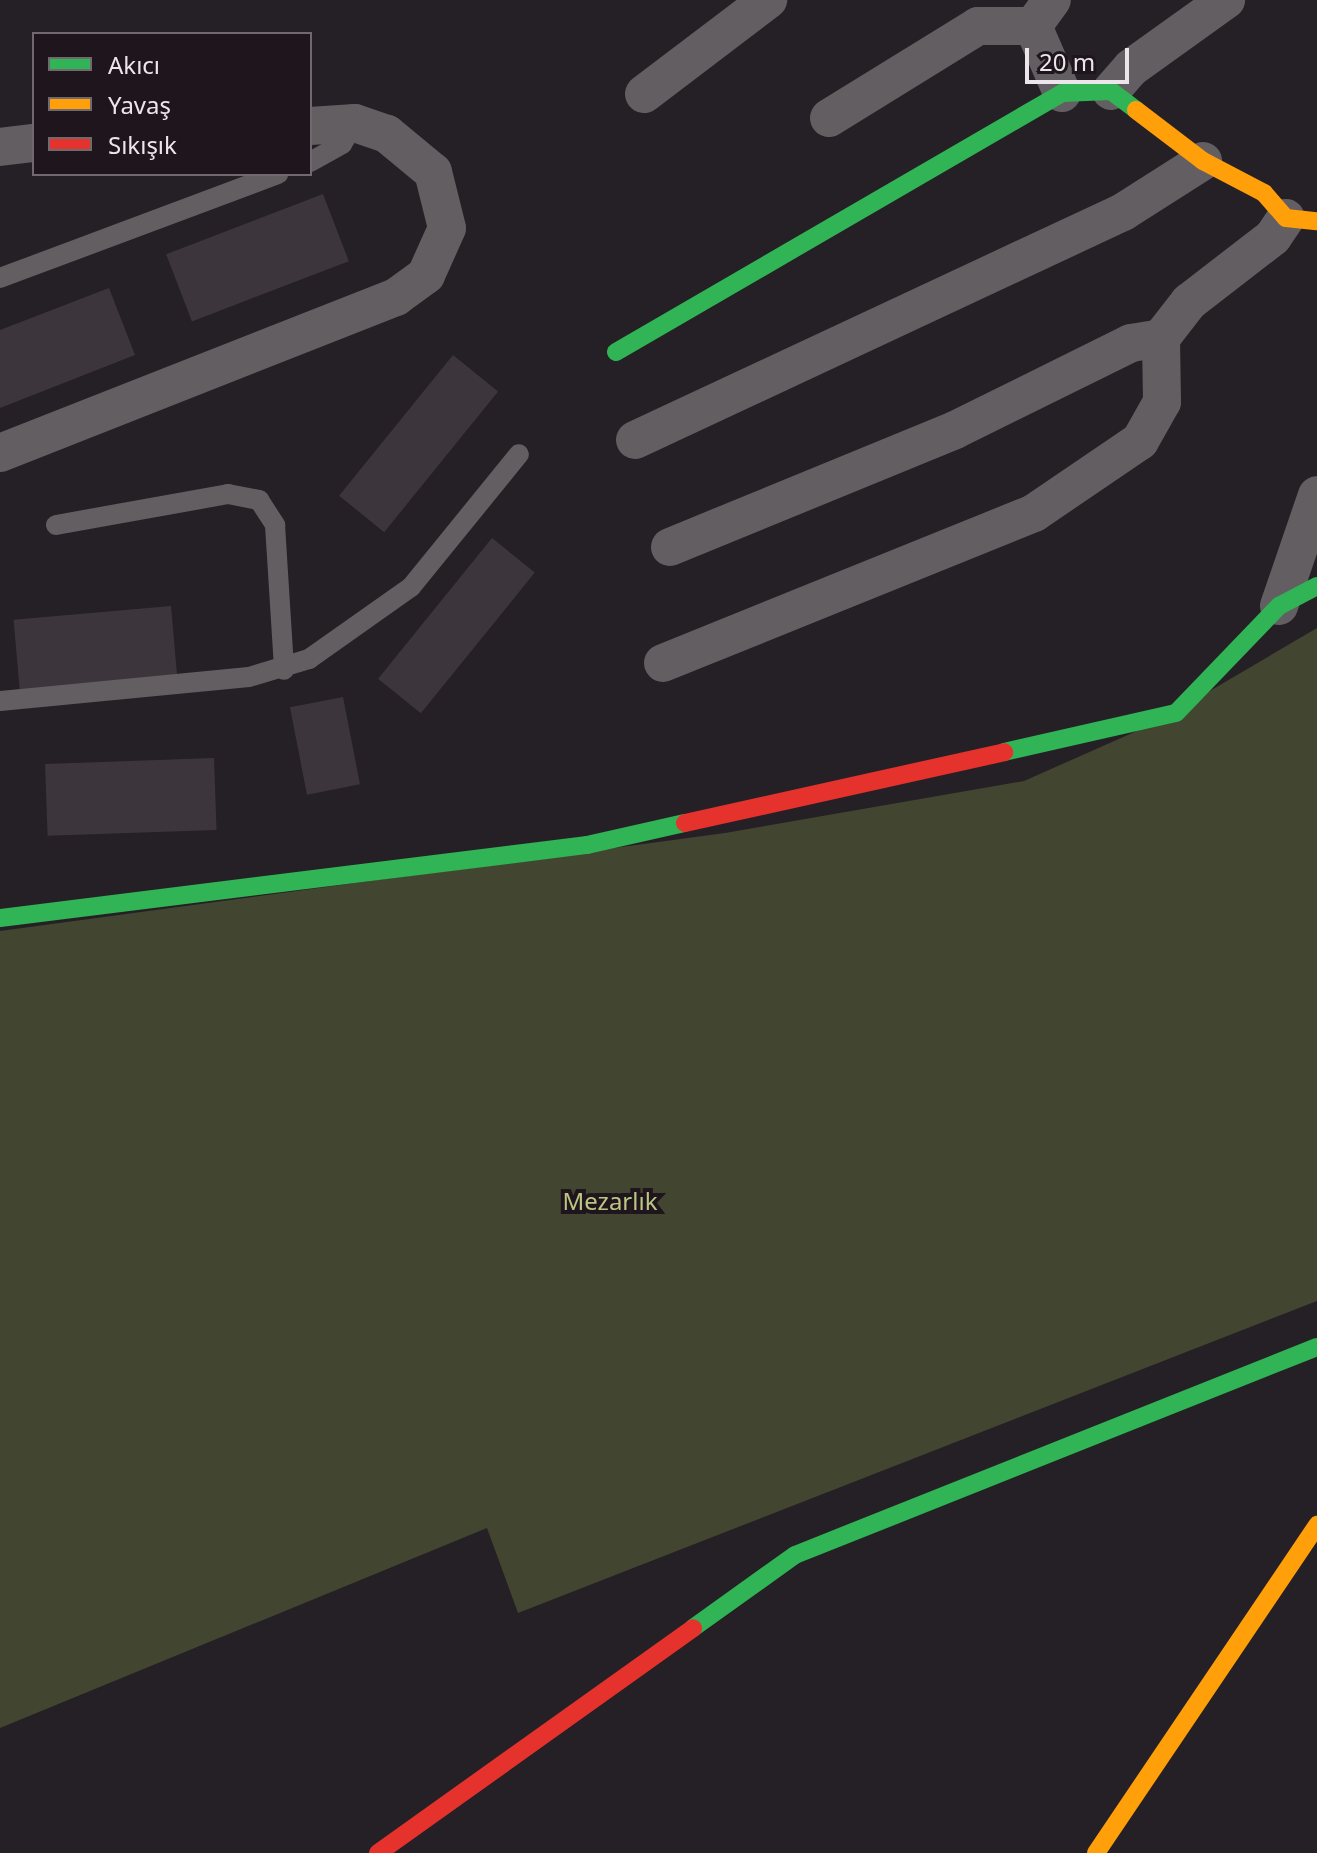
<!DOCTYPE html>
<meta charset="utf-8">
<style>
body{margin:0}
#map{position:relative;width:1317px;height:1853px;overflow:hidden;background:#252025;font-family:"Noto Sans",sans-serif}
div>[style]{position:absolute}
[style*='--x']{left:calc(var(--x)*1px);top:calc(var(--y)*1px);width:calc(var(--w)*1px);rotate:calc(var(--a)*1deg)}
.green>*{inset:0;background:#42452f}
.building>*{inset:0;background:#3d353c;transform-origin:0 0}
.lane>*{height:20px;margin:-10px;padding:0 10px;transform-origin:10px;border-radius:10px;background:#625e62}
.street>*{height:38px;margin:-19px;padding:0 19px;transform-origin:19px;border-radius:19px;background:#625e62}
.fast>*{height:18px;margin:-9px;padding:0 9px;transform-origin:9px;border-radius:9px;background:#30b455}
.slow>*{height:18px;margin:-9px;padding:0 9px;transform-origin:9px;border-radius:9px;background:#ff9f0a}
.jam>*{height:18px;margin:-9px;padding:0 9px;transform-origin:9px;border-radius:9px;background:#e5322d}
span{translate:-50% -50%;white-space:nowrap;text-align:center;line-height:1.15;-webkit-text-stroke:8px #1e151d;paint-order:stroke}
.park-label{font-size:24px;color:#bdc582}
.legend{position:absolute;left:32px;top:32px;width:280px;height:144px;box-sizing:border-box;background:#1e151d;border:2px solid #706970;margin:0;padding:10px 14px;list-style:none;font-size:24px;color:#ece6ec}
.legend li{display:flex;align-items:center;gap:16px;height:40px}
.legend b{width:40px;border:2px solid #706970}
.scale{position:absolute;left:1025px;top:48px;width:104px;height:36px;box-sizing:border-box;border:4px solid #ece6ec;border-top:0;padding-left:10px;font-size:24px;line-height:28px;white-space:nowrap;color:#ece6ec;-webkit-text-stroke:6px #1e151d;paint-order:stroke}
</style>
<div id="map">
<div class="green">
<div style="clip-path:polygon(1317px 628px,1317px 1301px,518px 1613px,487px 1528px,0 1728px,0 931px,725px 833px,1024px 781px,1157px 722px)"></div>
</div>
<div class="building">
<div style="left:323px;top:194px;width:72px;height:168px;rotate:69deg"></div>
<div style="clip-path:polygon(109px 288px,135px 355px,0 408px,0 330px)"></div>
<div style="left:453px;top:355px;width:58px;height:181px;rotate:39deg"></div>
<div style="left:492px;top:538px;width:55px;height:181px;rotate:39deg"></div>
<div style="left:171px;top:606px;width:75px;height:158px;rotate:85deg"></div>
<div style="left:343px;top:697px;width:89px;height:54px;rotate:79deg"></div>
<div style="left:214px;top:758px;width:72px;height:169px;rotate:88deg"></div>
</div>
<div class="lane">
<div style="--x:310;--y:162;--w:37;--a:-29"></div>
<div style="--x:342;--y:144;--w:25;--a:-58"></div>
<div style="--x:0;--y:278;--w:297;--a:-20.5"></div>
<div style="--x:56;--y:525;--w:175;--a:-10.2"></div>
<div style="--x:228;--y:494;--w:32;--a:11"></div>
<div style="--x:259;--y:500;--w:30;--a:57"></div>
<div style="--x:275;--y:525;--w:145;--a:86.4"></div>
<div style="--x:0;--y:701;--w:250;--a:-5.5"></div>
<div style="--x:249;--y:677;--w:63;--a:-16.7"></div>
<div style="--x:309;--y:659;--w:125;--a:-35.2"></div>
<div style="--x:411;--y:587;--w:171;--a:-50.9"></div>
</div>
<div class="street">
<div style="--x:1033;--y:26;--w:73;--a:66.6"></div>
<div style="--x:1033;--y:26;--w:32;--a:-54"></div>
<div style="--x:1111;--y:91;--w:30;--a:-49"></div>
<div style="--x:1131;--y:68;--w:117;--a:-35.6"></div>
<div style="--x:644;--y:94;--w:156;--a:-37.2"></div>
<div style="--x:829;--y:118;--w:175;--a:-31.7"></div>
<div style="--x:978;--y:26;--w:55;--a:0"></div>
<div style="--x:0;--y:147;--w:34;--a:-7"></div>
<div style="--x:635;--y:440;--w:539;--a:-25.04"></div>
<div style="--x:1123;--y:212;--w:95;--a:-32.5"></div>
<div style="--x:0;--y:453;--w:426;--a:-21.5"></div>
<div style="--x:396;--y:297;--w:37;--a:-36"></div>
<div style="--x:426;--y:275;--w:51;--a:-65.9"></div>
<div style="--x:447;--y:228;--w:58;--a:-104"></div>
<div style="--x:433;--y:172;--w:60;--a:-140.4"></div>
<div style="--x:387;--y:134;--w:34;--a:-161"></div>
<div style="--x:355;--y:123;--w:45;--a:176.2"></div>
<div style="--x:670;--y:547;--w:308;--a:-22.3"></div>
<div style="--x:955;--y:430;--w:196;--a:-26.3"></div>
<div style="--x:1131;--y:343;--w:30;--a:-9"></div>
<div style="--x:1279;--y:606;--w:117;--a:-71.1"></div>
<div style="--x:663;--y:663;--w:400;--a:-22"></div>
<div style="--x:1034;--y:513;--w:128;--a:-34.2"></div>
<div style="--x:1140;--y:441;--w:45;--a:-60.6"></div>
<div style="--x:1162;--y:402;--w:64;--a:-90.9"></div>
<div style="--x:1161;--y:338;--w:46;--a:-52.1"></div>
<div style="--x:1189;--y:302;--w:106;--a:-37.7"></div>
<div style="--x:1273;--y:237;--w:23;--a:-56"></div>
</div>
<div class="fast">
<div style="--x:616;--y:352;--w:516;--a:-30.14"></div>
<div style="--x:1062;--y:93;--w:49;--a:-2.3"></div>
<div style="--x:1111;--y:91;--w:31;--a:37"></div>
<div style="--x:1004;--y:752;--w:176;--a:-12.8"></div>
<div style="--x:1176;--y:713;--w:149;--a:-46.1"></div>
<div style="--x:1279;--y:606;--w:43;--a:-27.8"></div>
<div style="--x:0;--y:918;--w:592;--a:-7.09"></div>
<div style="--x:587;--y:845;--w:100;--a:-12.7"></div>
<div style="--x:693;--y:1628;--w:125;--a:-35.6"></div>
<div style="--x:795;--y:1555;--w:562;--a:-21.73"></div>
</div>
<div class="slow">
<div style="--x:1136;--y:110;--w:84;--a:37.3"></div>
<div style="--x:1203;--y:161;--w:69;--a:27.7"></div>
<div style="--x:1264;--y:193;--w:33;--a:49"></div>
<div style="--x:1286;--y:218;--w:31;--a:6"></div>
<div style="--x:1096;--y:1853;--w:396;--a:-56"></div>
</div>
<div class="jam">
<div style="--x:685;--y:823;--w:327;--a:-12.5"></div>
<div style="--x:378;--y:1853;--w:387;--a:-35.5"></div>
</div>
<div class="park-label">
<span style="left:610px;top:1201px">Mezarlık</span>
</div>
<ul class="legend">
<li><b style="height:10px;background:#30b455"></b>Akıcı</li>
<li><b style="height:10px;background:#ff9f0a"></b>Yavaş</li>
<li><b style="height:10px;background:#e5322d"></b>Sıkışık</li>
</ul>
<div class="scale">20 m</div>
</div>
